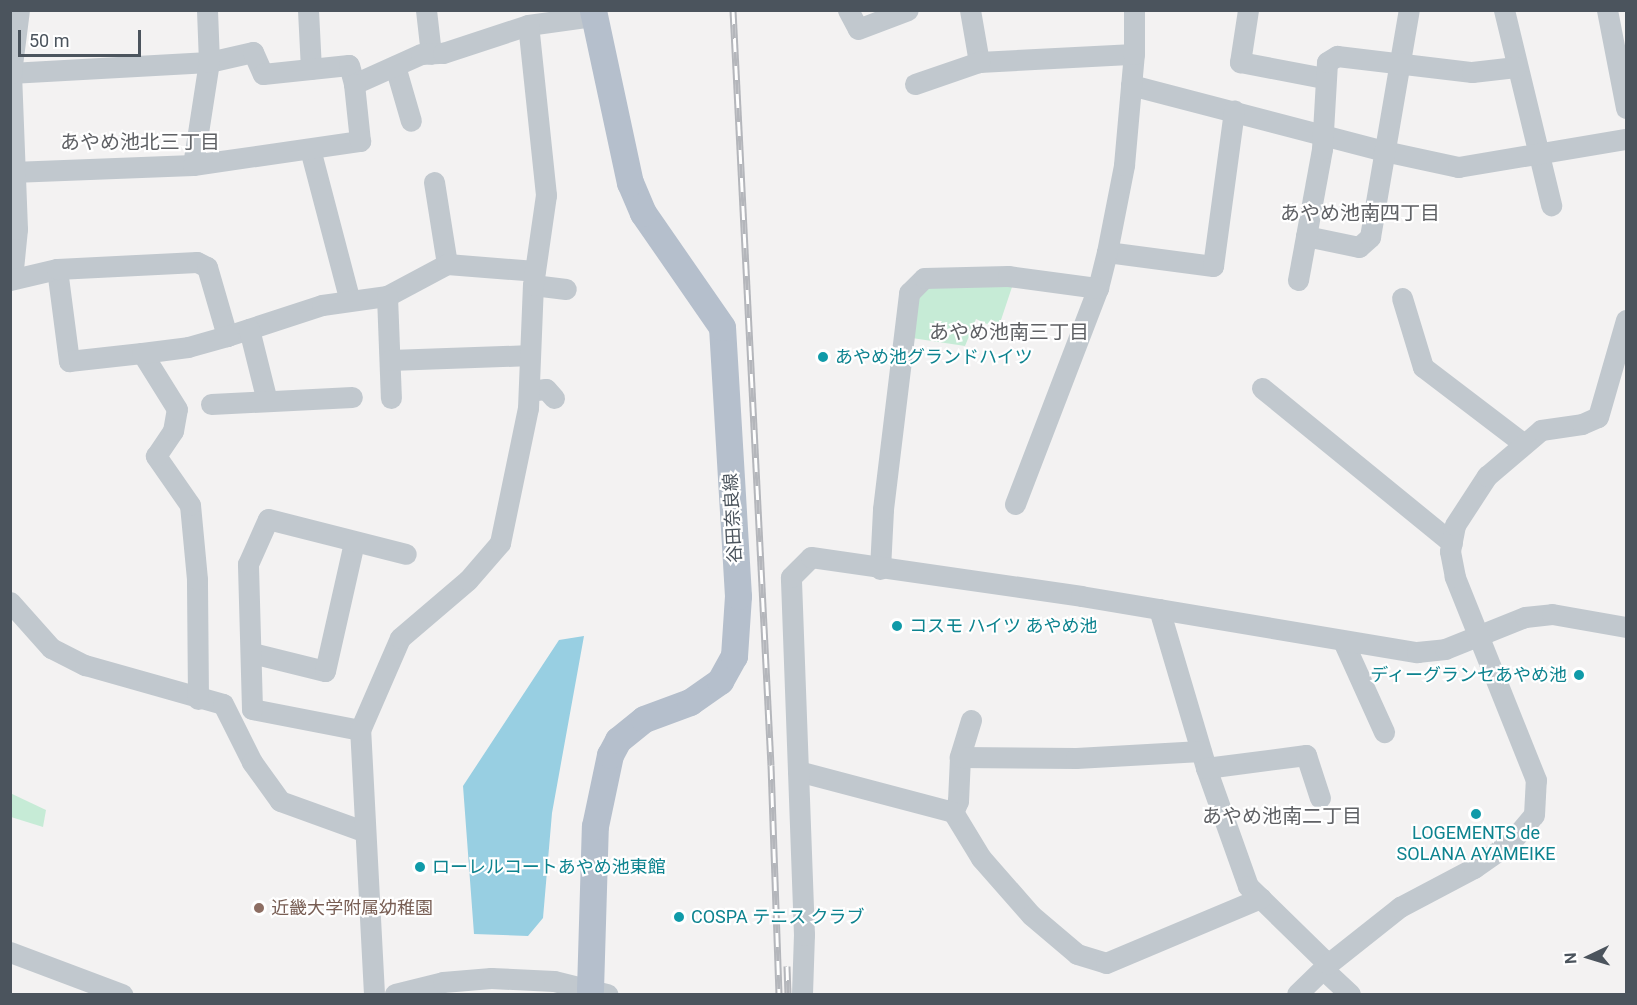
<!DOCTYPE html>
<meta charset="utf-8">
<style>
body{margin:0}
#map{position:relative;width:1637px;height:1005px;overflow:hidden;background:#f3f2f2;font-family:Roboto,"Noto Sans JP",sans-serif}
div>[style]{position:absolute}
[style*='--x']{left:calc(var(--x)*1px);top:calc(var(--y)*1px);width:calc(var(--w)*1px);rotate:calc(var(--a)*1deg)}
.green>*{inset:0;background:#c6ebd6}
.water>*{inset:0;background:#98cfe2}
.minor>*{height:21px;margin:-10.5px;padding:0 10.5px;transform-origin:10.5px;border-radius:10.5px;background:#c1c8ce}
.major>*{height:27px;margin:-13.5px;padding:0 13.5px;transform-origin:13.5px;border-radius:13.5px;background:#b5bfcc}
.rail>*{height:7px;margin-top:-3.5px;transform-origin:0;background:repeating-linear-gradient(90deg,#fff 0 14px,#b4b6bb 0 28px);box-sizing:border-box;border-block:2px solid #b4b6bb}
.dots>*{width:16px;height:16px;translate:-50% -50%;box-sizing:border-box;border:3px solid #fff;border-radius:50%}
span{translate:-50% -50%;white-space:nowrap;text-align:center;line-height:1.15;-webkit-text-stroke:4.5px #fff;paint-order:stroke}
.culture-label{font-size:18px;color:#0d838f}
.left{translate:0 -50%;text-align:left}
.right{translate:-100% -50%;text-align:right}
.street-label{font-size:18px;color:#4b545d}
.education-label{font-size:18px;color:#785e54}
.neighbourhood-label{font-size:20px;color:#5f6165}
.frame{position:absolute;inset:0;border:12px solid #4b545d;pointer-events:none}
.north{position:absolute;left:1559px;top:927px;width:60px;height:60px;-webkit-text-stroke:4px #fff;paint-order:stroke;rotate:266deg;font-size:16px;font-weight:700;line-height:24px;text-align:center;color:#4b545d}
.north::after{content:'';display:block;margin:auto;width:21px;height:27px;background:#4b545d;clip-path:polygon(50% 0,100% 100%,50% 72%,0 100%)}
.scale{position:absolute;left:18px;top:30px;width:123px;height:27px;box-sizing:border-box;border:3px solid #4b545d;border-top:0;padding-left:8px;font-size:18px;line-height:21px;white-space:nowrap;color:#4b545d;-webkit-text-stroke:4px #fff;paint-order:stroke}
</style>
<div id="map">
<div class="green">
<div style="clip-path:polygon(1013px 284px,998px 329px,976px 319px,965px 346px,912px 338px,919px 294px,927px 286px)"></div>
<div style="clip-path:polygon(10px 793px,46px 810px,43px 827px,11px 817px)"></div>
</div>
<div class="water">
<div style="clip-path:polygon(584px 636px,552px 813px,543px 918px,528px 936px,474px 934px,463px 786px,559px 640px)"></div>
</div>
<div class="minor">
<div style="--x:308;--y:10;--w:59;--a:87.1"></div>
<div style="--x:426;--y:10;--w:44;--a:83.5"></div>
<div style="--x:848;--y:10;--w:21;--a:62"></div>
<div style="--x:858;--y:29;--w:53;--a:-20.8"></div>
<div style="--x:970;--y:10;--w:53;--a:80.2"></div>
<div style="--x:979;--y:62;--w:155;--a:-3"></div>
<div style="--x:1248;--y:10;--w:53;--a:98.7"></div>
<div style="--x:1240;--y:62;--w:86;--a:10.8"></div>
<div style="--x:1504;--y:10;--w:201;--a:76.4"></div>
<div style="--x:1607;--y:10;--w:100;--a:79"></div>
<div style="--x:395;--y:66;--w:57;--a:73.8"></div>
<div style="--x:10;--y:73;--w:199;--a:-3.2"></div>
<div style="--x:209;--y:62;--w:45;--a:-12.8"></div>
<div style="--x:253;--y:52;--w:24;--a:66"></div>
<div style="--x:263;--y:74;--w:86;--a:-6"></div>
<div style="--x:349;--y:65;--w:20;--a:75"></div>
<div style="--x:354;--y:84;--w:73;--a:-24.1"></div>
<div style="--x:421;--y:54;--w:22;--a:-3"></div>
<div style="--x:443;--y:53;--w:89;--a:-18.2"></div>
<div style="--x:528;--y:25;--w:67;--a:-7.8"></div>
<div style="--x:915;--y:84;--w:68;--a:-19"></div>
<div style="--x:1131;--y:85;--w:261;--a:14.6"></div>
<div style="--x:1384;--y:151;--w:76;--a:12.2"></div>
<div style="--x:1458;--y:167;--w:170;--a:-9.5"></div>
<div style="--x:310;--y:149;--w:154;--a:75.3"></div>
<div style="--x:193;--y:165;--w:104;--a:-81.2"></div>
<div style="--x:209;--y:62;--w:52;--a:-92.2"></div>
<div style="--x:12;--y:172;--w:181;--a:-2.2"></div>
<div style="--x:193;--y:165;--w:169;--a:-8.2"></div>
<div style="--x:360;--y:141;--w:57;--a:-96"></div>
<div style="--x:434;--y:182;--w:83;--a:81"></div>
<div style="--x:1306;--y:236;--w:54;--a:11.7"></div>
<div style="--x:1359;--y:247;--w:15;--a:-42"></div>
<div style="--x:1370;--y:237;--w:230;--a:-80.3"></div>
<div style="--x:1107;--y:252;--w:107;--a:7.5"></div>
<div style="--x:1213;--y:266;--w:157;--a:-82.3"></div>
<div style="--x:57;--y:269;--w:93;--a:82.6"></div>
<div style="--x:69;--y:361;--w:73;--a:-6.3"></div>
<div style="--x:12;--y:279;--w:50;--a:-84.3"></div>
<div style="--x:17;--y:229;--w:156;--a:-92.2"></div>
<div style="--x:11;--y:73;--w:64;--a:-82.8"></div>
<div style="--x:10;--y:280;--w:48;--a:-13.2"></div>
<div style="--x:57;--y:269;--w:140;--a:-2.9"></div>
<div style="--x:197;--y:262;--w:11;--a:27"></div>
<div style="--x:207;--y:267;--w:72;--a:73.8"></div>
<div style="--x:227;--y:336;--w:100;--a:-18.1"></div>
<div style="--x:322;--y:305;--w:66;--a:-7.9"></div>
<div style="--x:387;--y:296;--w:68;--a:-28.1"></div>
<div style="--x:447;--y:264;--w:88;--a:4.5"></div>
<div style="--x:1298;--y:280;--w:133;--a:-79.6"></div>
<div style="--x:1322;--y:149;--w:87;--a:-86.7"></div>
<div style="--x:1327;--y:62;--w:12;--a:-31"></div>
<div style="--x:1337;--y:56;--w:136;--a:6.8"></div>
<div style="--x:1472;--y:72;--w:44;--a:-6.5"></div>
<div style="--x:533;--y:285;--w:33;--a:7"></div>
<div style="--x:387;--y:296;--w:102;--a:87.8"></div>
<div style="--x:1402;--y:298;--w:72;--a:73.1"></div>
<div style="--x:1423;--y:367;--w:127;--a:37.3"></div>
<div style="--x:249;--y:329;--w:74;--a:76"></div>
<div style="--x:390;--y:360;--w:140;--a:-2"></div>
<div style="--x:1262;--y:388;--w:245;--a:39.2"></div>
<div style="--x:529;--y:391;--w:17;--a:-7"></div>
<div style="--x:546;--y:389;--w:12;--a:48"></div>
<div style="--x:211;--y:404;--w:141;--a:-2.8"></div>
<div style="--x:1015;--y:504;--w:231;--a:-69"></div>
<div style="--x:1098;--y:288;--w:37;--a:-76"></div>
<div style="--x:1107;--y:252;--w:89;--a:-78.9"></div>
<div style="--x:1124;--y:165;--w:111;--a:-84.9"></div>
<div style="--x:1134;--y:54;--w:44;--a:-90"></div>
<div style="--x:880;--y:569;--w:60;--a:-87.1"></div>
<div style="--x:883;--y:509;--w:218;--a:-83.1"></div>
<div style="--x:909;--y:293;--w:21;--a:-45"></div>
<div style="--x:924;--y:278;--w:84;--a:-1.4"></div>
<div style="--x:1008;--y:276;--w:91;--a:7.6"></div>
<div style="--x:10;--y:602;--w:62;--a:48.3"></div>
<div style="--x:51;--y:648;--w:38;--a:27"></div>
<div style="--x:85;--y:665;--w:143;--a:15.8"></div>
<div style="--x:223;--y:704;--w:65;--a:63.4"></div>
<div style="--x:252;--y:762;--w:48;--a:54.3"></div>
<div style="--x:280;--y:801;--w:88;--a:19.9"></div>
<div style="--x:1159;--y:609;--w:166;--a:73.5"></div>
<div style="--x:1206;--y:768;--w:125;--a:70.4"></div>
<div style="--x:1248;--y:886;--w:112;--a:44.3"></div>
<div style="--x:1343;--y:641;--w:100;--a:65.7"></div>
<div style="--x:252;--y:653;--w:75;--a:13.9"></div>
<div style="--x:325;--y:671;--w:132;--a:-77.3"></div>
<div style="--x:198;--y:699;--w:120;--a:-90.5"></div>
<div style="--x:197;--y:579;--w:74;--a:-95.4"></div>
<div style="--x:190;--y:505;--w:60;--a:-124.8"></div>
<div style="--x:156;--y:456;--w:30;--a:-56"></div>
<div style="--x:173;--y:431;--w:22;--a:-80"></div>
<div style="--x:177;--y:409;--w:66;--a:-122"></div>
<div style="--x:142;--y:353;--w:46;--a:-7.4"></div>
<div style="--x:188;--y:347;--w:41;--a:-15.8"></div>
<div style="--x:971;--y:720;--w:39;--a:107"></div>
<div style="--x:960;--y:757;--w:44;--a:92.6"></div>
<div style="--x:958;--y:801;--w:12;--a:114"></div>
<div style="--x:953;--y:812;--w:54;--a:58.7"></div>
<div style="--x:981;--y:858;--w:76;--a:48.7"></div>
<div style="--x:1031;--y:915;--w:60;--a:40.3"></div>
<div style="--x:1077;--y:954;--w:30;--a:17"></div>
<div style="--x:1106;--y:963;--w:168;--a:-22.8"></div>
<div style="--x:360;--y:730;--w:110;--a:-169"></div>
<div style="--x:252;--y:709;--w:145;--a:-91.6"></div>
<div style="--x:248;--y:564;--w:49;--a:-66"></div>
<div style="--x:268;--y:519;--w:142;--a:14.2"></div>
<div style="--x:960;--y:757;--w:116;--a:0.5"></div>
<div style="--x:1076;--y:758;--w:125;--a:-3.2"></div>
<div style="--x:1206;--y:768;--w:101;--a:-7.4"></div>
<div style="--x:1306;--y:755;--w:45;--a:72"></div>
<div style="--x:798;--y:771;--w:160;--a:14.8"></div>
<div style="--x:10;--y:952;--w:120;--a:20.6"></div>
<div style="--x:1323;--y:969;--w:37;--a:43"></div>
<div style="--x:374;--y:994;--w:264;--a:-93"></div>
<div style="--x:360;--y:730;--w:100;--a:-66.5"></div>
<div style="--x:400;--y:638;--w:89;--a:-40.5"></div>
<div style="--x:468;--y:580;--w:49;--a:-49.1"></div>
<div style="--x:500;--y:543;--w:138;--a:-78.3"></div>
<div style="--x:528;--y:408;--w:123;--a:-87.7"></div>
<div style="--x:533;--y:285;--w:91;--a:-81.8"></div>
<div style="--x:546;--y:195;--w:171;--a:-96"></div>
<div style="--x:395;--y:994;--w:49;--a:-14"></div>
<div style="--x:443;--y:982;--w:48;--a:-4.8"></div>
<div style="--x:491;--y:978;--w:63;--a:2.7"></div>
<div style="--x:554;--y:981;--w:55;--a:13.8"></div>
<div style="--x:802;--y:994;--w:59;--a:-88.1"></div>
<div style="--x:804;--y:935;--w:358;--a:-92.1"></div>
<div style="--x:791;--y:577;--w:28;--a:-45"></div>
<div style="--x:811;--y:557;--w:273;--a:8.2"></div>
<div style="--x:1081;--y:596;--w:341;--a:9.5"></div>
<div style="--x:1417;--y:652;--w:28;--a:-6"></div>
<div style="--x:1445;--y:649;--w:86;--a:-21.8"></div>
<div style="--x:1525;--y:617;--w:27;--a:-6"></div>
<div style="--x:1552;--y:614;--w:75;--a:10"></div>
<div style="--x:1297;--y:994;--w:43;--a:-44.1"></div>
<div style="--x:1328;--y:964;--w:92;--a:-38.4"></div>
<div style="--x:1400;--y:907;--w:84;--a:-27.8"></div>
<div style="--x:1474;--y:868;--w:45;--a:-35.1"></div>
<div style="--x:1511;--y:842;--w:35;--a:-50"></div>
<div style="--x:1534;--y:815;--w:35;--a:-87"></div>
<div style="--x:1536;--y:780;--w:219;--a:-111.8"></div>
<div style="--x:1455;--y:577;--w:26;--a:-101"></div>
<div style="--x:1450;--y:551;--w:26;--a:-79"></div>
<div style="--x:1455;--y:525;--w:59;--a:-56.9"></div>
<div style="--x:1487;--y:476;--w:71;--a:-40.4"></div>
<div style="--x:1541;--y:430;--w:41;--a:-8.3"></div>
<div style="--x:1582;--y:424;--w:17;--a:-24"></div>
<div style="--x:1598;--y:417;--w:101;--a:-73.9"></div>
</div>
<div class="major">
<div style="--x:590;--y:990;--w:164;--a:-88.3"></div>
<div style="--x:595;--y:826;--w:73;--a:-78.1"></div>
<div style="--x:610;--y:755;--w:17;--a:-62"></div>
<div style="--x:618;--y:740;--w:33;--a:-39"></div>
<div style="--x:644;--y:719;--w:49;--a:-20.3"></div>
<div style="--x:690;--y:702;--w:37;--a:-35"></div>
<div style="--x:720;--y:681;--w:29;--a:-61"></div>
<div style="--x:734;--y:656;--w:60;--a:-86.2"></div>
<div style="--x:738;--y:596;--w:269;--a:-93.4"></div>
<div style="--x:722;--y:327;--w:139;--a:-124.7"></div>
<div style="--x:643;--y:213;--w:33;--a:-113"></div>
<div style="--x:630;--y:183;--w:177;--a:-102.1"></div>
</div>
<div class="rail">
<div style="--x:733;--y:10;--w:756;--a:87.12"></div>
<div style="--x:771;--y:765;--w:229;--a:88"></div>
<div style="--x:787;--y:966;--w:28;--a:88"></div>
</div>
<div class="dots">
<div style="left:823px;top:357px;background:#0f9aa8"></div>
<div style="left:897px;top:626px;background:#0f9aa8"></div>
<div style="left:1579px;top:675px;background:#0f9aa8"></div>
<div style="left:1476px;top:814px;background:#0f9aa8"></div>
<div style="left:420px;top:867px;background:#0f9aa8"></div>
<div style="left:259px;top:908px;background:#8d6e63"></div>
<div style="left:679px;top:917px;background:#0f9aa8"></div>
</div>
<div class="culture-label">
<span class="left" style="left:835px;top:357px">あやめ池グランドハイツ</span>
<span class="left" style="left:909px;top:626px">コスモ ハイツ あやめ池</span>
<span class="right" style="left:1567px;top:675px">ディーグランセあやめ池</span>
<span style="left:1476px;top:844px">LOGEMENTS de<br>SOLANA AYAMEIKE</span>
<span class="left" style="left:432px;top:867px">ローレルコートあやめ池東館</span>
<span class="left" style="left:691px;top:917px">COSPA テニス クラブ</span>
</div>
<div class="street-label">
<span style="left:733px;top:518px;rotate:-93deg">谷田奈良線</span>
</div>
<div class="education-label">
<span class="left" style="left:271px;top:908px">近畿大学附属幼稚園</span>
</div>
<div class="neighbourhood-label">
<span style="left:140px;top:142px">あやめ池北三丁目</span>
<span style="left:1360px;top:213px">あやめ池南四丁目</span>
<span style="left:1009px;top:332px">あやめ池南三丁目</span>
<span style="left:1282px;top:816px">あやめ池南二丁目</span>
</div>
<div class="frame"></div>
<div class="north">N</div>
<div class="scale">50 m</div>
</div>
